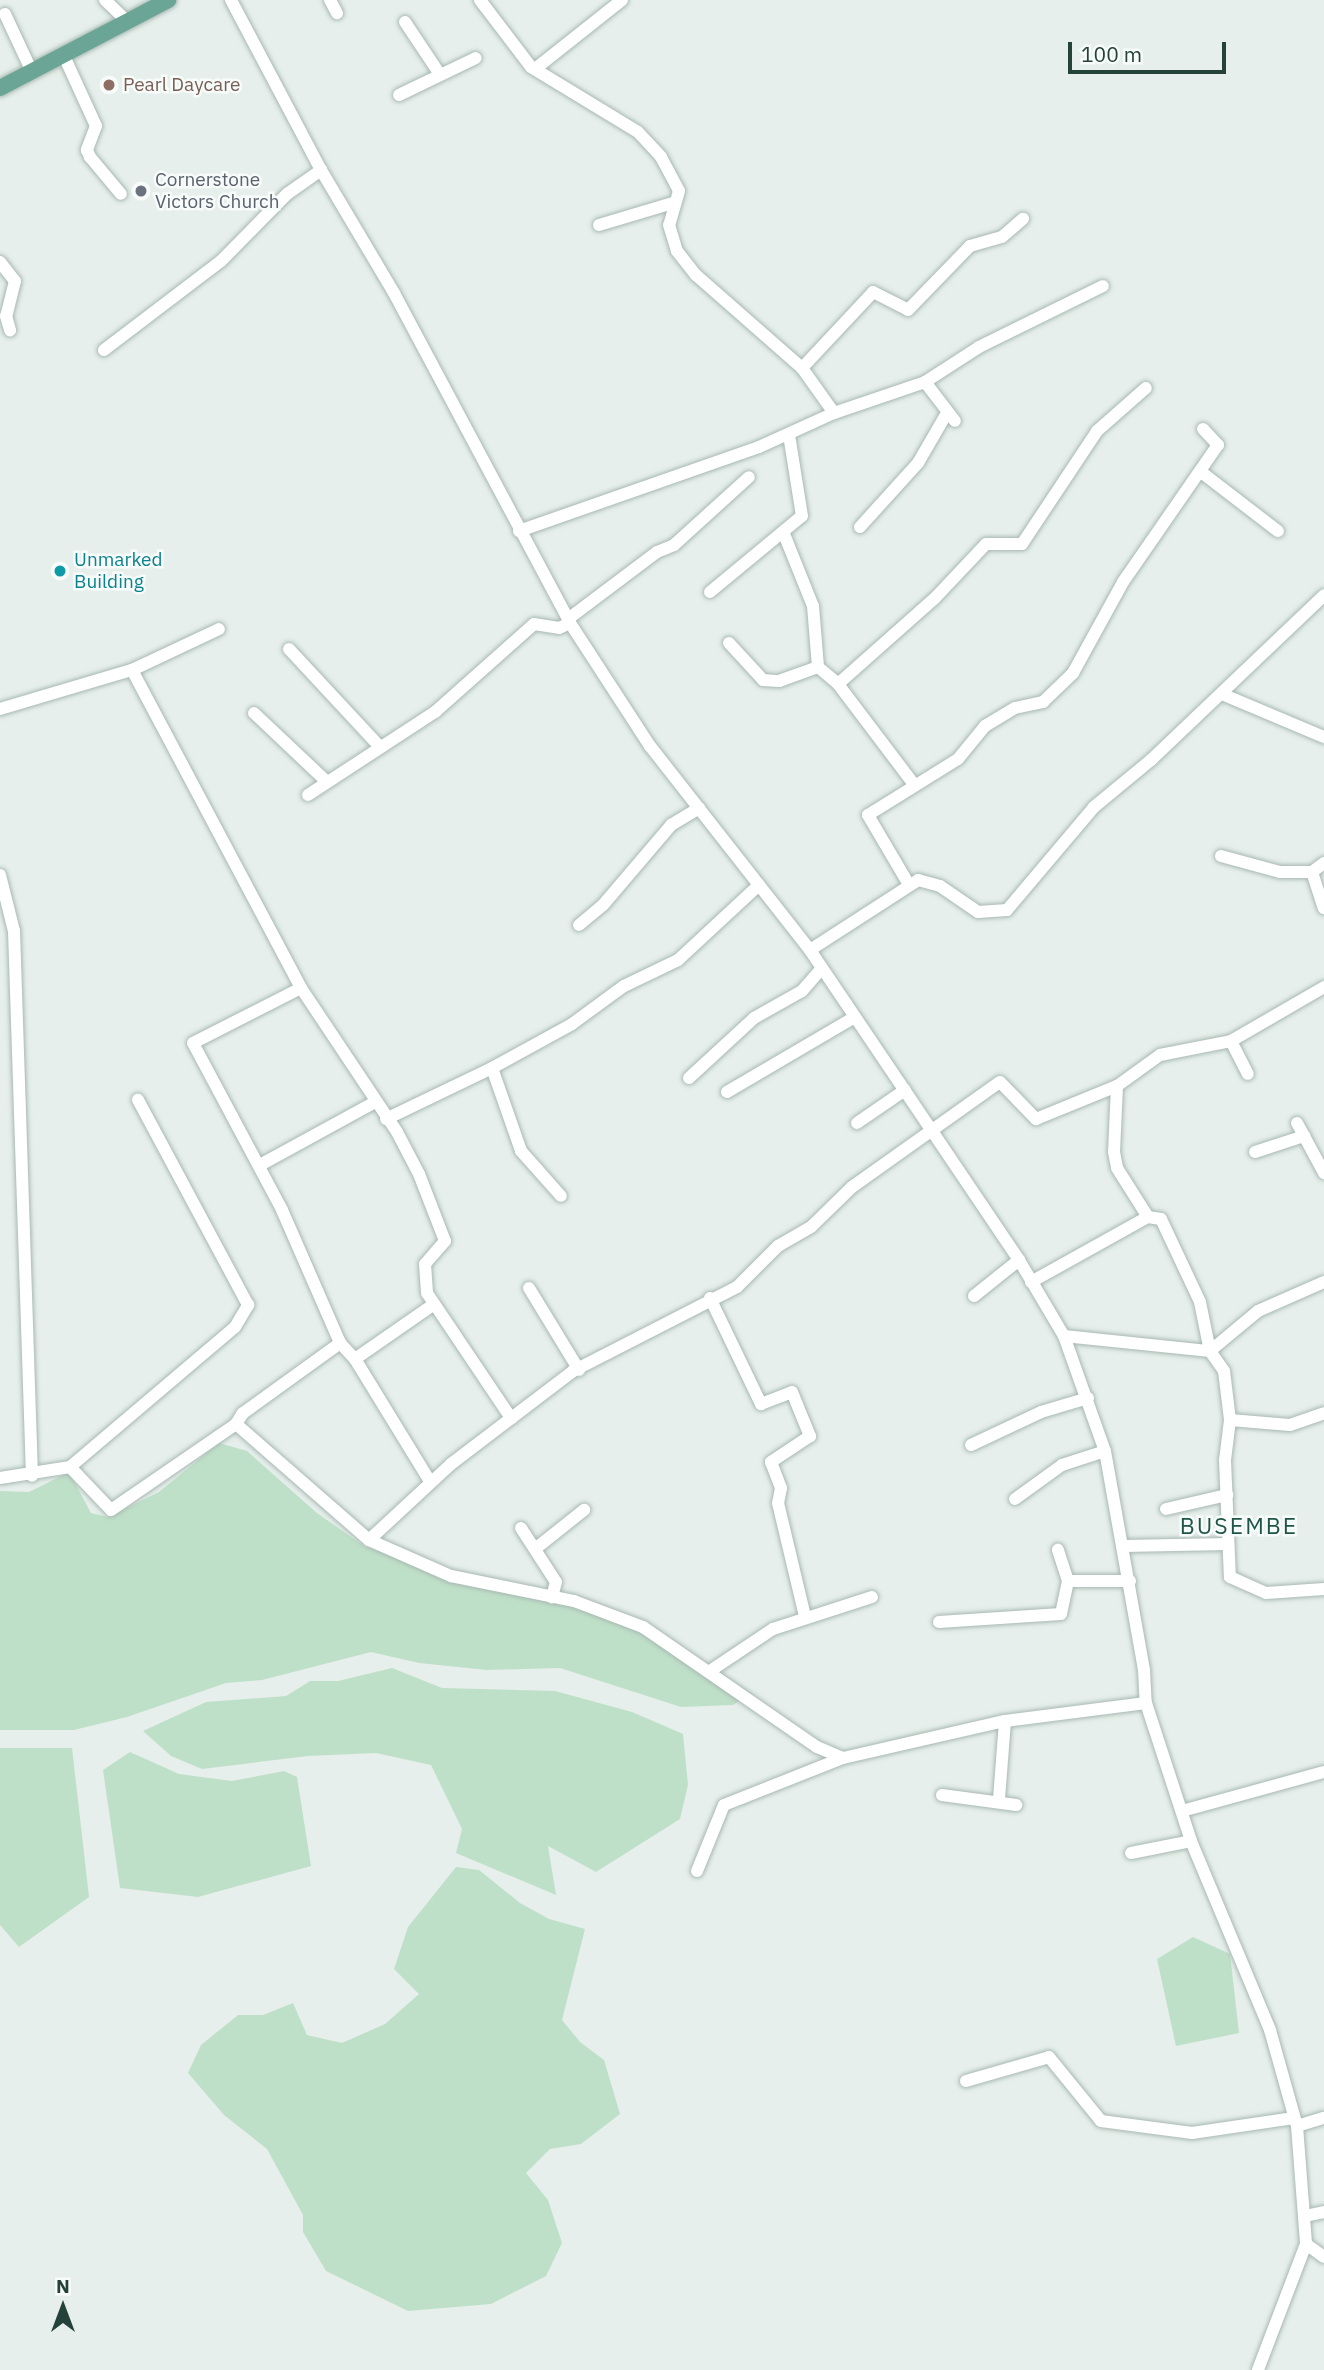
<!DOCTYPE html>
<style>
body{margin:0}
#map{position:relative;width:1324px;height:2370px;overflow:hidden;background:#e6efeb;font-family:"IBM Plex Sans",sans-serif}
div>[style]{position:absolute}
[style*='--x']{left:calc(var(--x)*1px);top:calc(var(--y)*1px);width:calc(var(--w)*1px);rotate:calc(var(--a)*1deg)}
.green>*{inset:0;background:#bfe0c8}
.roads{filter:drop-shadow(0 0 2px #a8b8b2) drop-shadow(0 0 2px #a8b8b2)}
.minor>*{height:12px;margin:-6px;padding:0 6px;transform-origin:6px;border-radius:6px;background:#fff}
.major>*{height:16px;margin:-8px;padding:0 8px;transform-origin:8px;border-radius:8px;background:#6aa596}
.dots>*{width:19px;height:19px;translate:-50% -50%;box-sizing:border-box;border:4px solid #f7fbf9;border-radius:50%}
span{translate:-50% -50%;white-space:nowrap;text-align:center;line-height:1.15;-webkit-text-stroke:5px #f7fbf9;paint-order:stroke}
.education-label{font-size:19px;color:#785e54}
.left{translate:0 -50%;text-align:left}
.worship-label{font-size:19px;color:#5b616d}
.culture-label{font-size:19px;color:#0d838f}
.quarter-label{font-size:23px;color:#1f5548;letter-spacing:2px}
.north{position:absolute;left:28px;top:2272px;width:70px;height:70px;-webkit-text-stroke:5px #f7fbf9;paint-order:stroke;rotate:0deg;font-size:19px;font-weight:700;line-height:28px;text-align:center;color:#24423a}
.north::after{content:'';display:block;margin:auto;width:24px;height:32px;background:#24423a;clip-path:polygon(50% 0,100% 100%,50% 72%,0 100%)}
.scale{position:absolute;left:1068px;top:42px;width:158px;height:32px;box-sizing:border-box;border:4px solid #24423a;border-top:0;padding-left:9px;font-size:21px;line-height:24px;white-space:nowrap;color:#24423a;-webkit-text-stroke:5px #f7fbf9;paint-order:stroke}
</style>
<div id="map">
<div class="green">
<div style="clip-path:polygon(219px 1443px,247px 1451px,317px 1513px,364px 1546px,455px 1578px,597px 1610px,752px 1693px,733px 1705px,681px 1707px,560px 1668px,487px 1670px,419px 1663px,371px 1652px,262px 1680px,226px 1683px,127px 1717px,74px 1730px,0 1730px,0 1491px,29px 1492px,69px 1472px,91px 1513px,108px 1517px,159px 1492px)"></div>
<div style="clip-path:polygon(392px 1668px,442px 1688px,555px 1691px,632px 1712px,683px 1734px,688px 1785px,680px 1819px,596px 1872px,548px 1846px,556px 1895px,456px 1853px,462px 1829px,431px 1765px,376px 1753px,308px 1756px,202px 1769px,171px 1756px,143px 1731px,206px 1702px,286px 1696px,310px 1681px,338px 1681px)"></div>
<div style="clip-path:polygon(0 1748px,72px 1748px,89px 1897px,19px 1947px,0 1925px)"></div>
<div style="clip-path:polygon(130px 1752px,179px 1774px,232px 1781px,284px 1771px,297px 1777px,311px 1866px,198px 1897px,120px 1888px,103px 1770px)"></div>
<div style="clip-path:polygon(456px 1867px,479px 1870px,520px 1903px,549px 1919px,585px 1929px,562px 2020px,580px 2042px,604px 2060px,620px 2114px,581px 2144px,550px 2149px,526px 2173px,548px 2200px,562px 2243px,546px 2276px,491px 2304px,408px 2311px,326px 2271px,303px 2232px,303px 2215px,267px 2149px,224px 2115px,188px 2073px,201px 2045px,238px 2015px,263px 2015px,293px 2003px,307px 2035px,342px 2043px,385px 2024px,419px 1994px,394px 1969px,408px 1927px)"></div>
<div style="clip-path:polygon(1193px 1937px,1230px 1954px,1239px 2033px,1176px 2046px,1157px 1959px)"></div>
</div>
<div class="roads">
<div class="minor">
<div style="--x:105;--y:0;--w:32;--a:44"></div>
<div style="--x:231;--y:0;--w:192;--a:62.1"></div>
<div style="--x:321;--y:170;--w:143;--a:59.3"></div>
<div style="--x:394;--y:293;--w:374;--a:61.9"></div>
<div style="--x:570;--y:623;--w:147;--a:57"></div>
<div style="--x:650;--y:746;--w:259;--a:51.9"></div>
<div style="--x:810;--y:950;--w:374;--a:56"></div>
<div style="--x:1019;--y:1260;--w:88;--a:59.4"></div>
<div style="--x:1064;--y:1336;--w:122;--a:70.4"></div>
<div style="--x:1105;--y:1451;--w:222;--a:79.9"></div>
<div style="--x:1144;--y:1670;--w:33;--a:87"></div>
<div style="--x:1146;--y:1703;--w:145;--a:71.9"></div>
<div style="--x:1191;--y:1841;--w:205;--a:67.3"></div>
<div style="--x:1270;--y:2030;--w:100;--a:74.3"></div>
<div style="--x:1297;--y:2126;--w:118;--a:85.6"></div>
<div style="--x:1306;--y:2244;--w:135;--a:110.9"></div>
<div style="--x:330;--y:0;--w:15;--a:62"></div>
<div style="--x:480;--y:0;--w:84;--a:52.7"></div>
<div style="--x:531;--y:67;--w:125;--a:31.3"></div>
<div style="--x:638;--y:132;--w:34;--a:47"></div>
<div style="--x:661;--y:157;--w:38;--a:62"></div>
<div style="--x:679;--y:191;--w:35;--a:106"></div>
<div style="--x:669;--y:225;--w:27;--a:73"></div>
<div style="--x:677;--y:251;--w:31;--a:52"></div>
<div style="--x:696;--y:275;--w:141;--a:41.3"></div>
<div style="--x:802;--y:368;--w:55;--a:54.6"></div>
<div style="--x:5;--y:14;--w:64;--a:65"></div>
<div style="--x:405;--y:22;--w:61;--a:56.3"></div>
<div style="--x:64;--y:56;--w:77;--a:65.4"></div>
<div style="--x:96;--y:126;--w:26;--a:111"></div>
<div style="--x:87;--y:150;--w:8;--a:67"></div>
<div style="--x:90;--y:157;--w:48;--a:50"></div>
<div style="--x:535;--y:69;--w:111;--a:-38.4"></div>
<div style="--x:399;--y:95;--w:85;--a:-25.7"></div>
<div style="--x:599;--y:225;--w:77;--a:-16.6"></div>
<div style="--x:0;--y:262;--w:24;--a:52"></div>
<div style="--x:15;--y:281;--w:36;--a:104"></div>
<div style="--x:6;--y:316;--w:15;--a:74"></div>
<div style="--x:104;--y:350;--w:147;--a:-37.3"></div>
<div style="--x:221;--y:261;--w:94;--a:-45.4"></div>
<div style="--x:287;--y:194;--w:42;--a:-35.2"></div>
<div style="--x:802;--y:368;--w:104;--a:-46.9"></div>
<div style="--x:873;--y:292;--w:39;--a:27"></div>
<div style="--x:908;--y:310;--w:89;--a:-45.9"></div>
<div style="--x:970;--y:246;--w:33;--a:-16"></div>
<div style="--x:1002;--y:237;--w:28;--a:-41"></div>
<div style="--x:925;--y:382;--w:49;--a:52.4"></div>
<div style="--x:1201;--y:472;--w:97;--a:37.5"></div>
<div style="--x:860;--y:527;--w:86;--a:-47.8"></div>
<div style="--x:918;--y:463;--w:58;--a:-59.9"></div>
<div style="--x:519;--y:531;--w:254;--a:-19.3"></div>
<div style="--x:759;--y:447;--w:82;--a:-24.4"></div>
<div style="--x:834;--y:413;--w:96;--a:-18.8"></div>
<div style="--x:925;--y:382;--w:64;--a:-32.9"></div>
<div style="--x:979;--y:347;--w:138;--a:-26.2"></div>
<div style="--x:784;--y:534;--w:78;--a:68.1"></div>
<div style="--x:813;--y:606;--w:61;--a:85.3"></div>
<div style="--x:818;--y:667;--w:26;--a:40"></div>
<div style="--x:838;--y:684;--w:124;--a:52.9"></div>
<div style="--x:710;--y:592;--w:119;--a:-39.6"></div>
<div style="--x:802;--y:516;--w:82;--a:-99.1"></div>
<div style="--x:568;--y:619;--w:111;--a:-37"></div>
<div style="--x:657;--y:552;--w:18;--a:-22"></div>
<div style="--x:674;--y:545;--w:101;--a:-42.2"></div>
<div style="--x:729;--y:643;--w:50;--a:47.4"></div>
<div style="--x:763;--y:680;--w:16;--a:4"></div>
<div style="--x:779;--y:681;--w:41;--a:-19.7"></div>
<div style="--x:289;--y:649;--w:132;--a:47.1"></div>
<div style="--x:132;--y:670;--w:360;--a:62"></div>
<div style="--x:301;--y:988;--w:173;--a:56.3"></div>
<div style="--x:397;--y:1132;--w:47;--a:62.4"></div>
<div style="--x:419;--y:1174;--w:72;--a:68.8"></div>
<div style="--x:445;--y:1241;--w:30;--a:131"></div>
<div style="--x:425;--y:1264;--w:29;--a:86"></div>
<div style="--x:427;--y:1293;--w:151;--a:56.1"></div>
<div style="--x:838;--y:684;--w:130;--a:-41.6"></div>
<div style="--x:935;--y:598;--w:74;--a:-46.6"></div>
<div style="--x:986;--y:544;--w:36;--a:0"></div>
<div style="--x:1022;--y:544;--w:136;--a:-56.4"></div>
<div style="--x:1097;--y:431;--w:65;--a:-41.3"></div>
<div style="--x:1222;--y:694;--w:111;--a:22.9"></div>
<div style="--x:0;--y:709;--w:138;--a:-16.5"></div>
<div style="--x:132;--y:670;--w:96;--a:-25.2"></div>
<div style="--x:254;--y:713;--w:100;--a:43.4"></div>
<div style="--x:308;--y:795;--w:152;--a:-33.2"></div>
<div style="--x:435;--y:712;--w:132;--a:-41.6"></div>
<div style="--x:534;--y:624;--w:25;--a:9"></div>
<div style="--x:559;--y:628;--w:12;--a:-24"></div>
<div style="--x:1221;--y:856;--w:61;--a:15.2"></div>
<div style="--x:1280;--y:872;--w:32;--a:0"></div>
<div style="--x:1312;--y:872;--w:15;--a:-37"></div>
<div style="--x:1312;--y:872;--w:38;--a:72"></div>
<div style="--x:0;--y:875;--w:58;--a:76"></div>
<div style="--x:14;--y:931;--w:545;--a:88.11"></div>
<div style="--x:908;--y:883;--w:79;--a:-120.5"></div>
<div style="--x:868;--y:815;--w:106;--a:-31.9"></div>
<div style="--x:958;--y:759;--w:43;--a:-50.7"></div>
<div style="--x:985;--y:726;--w:35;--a:-31"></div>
<div style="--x:1015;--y:708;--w:29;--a:-12"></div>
<div style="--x:1043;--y:702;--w:42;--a:-44"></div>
<div style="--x:1073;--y:673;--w:104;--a:-61.2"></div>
<div style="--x:1123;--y:582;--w:167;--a:-55.3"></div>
<div style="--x:1218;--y:445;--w:22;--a:-133"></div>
<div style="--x:579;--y:925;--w:31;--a:-40"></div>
<div style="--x:603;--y:905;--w:105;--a:-49.6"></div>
<div style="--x:671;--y:825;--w:33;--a:-31"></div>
<div style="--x:810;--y:950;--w:129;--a:-32.9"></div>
<div style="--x:918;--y:880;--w:23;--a:15"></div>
<div style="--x:940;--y:886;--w:46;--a:34.4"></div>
<div style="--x:978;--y:912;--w:29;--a:-4"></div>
<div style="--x:1007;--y:910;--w:135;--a:-49.8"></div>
<div style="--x:1094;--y:807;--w:74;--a:-39.5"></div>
<div style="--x:1151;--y:760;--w:239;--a:-43.6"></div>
<div style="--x:301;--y:988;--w:121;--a:153"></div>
<div style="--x:193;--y:1043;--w:189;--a:61.9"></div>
<div style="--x:282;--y:1210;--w:145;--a:66.4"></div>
<div style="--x:340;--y:1343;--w:22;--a:47"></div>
<div style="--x:355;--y:1359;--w:145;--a:58.5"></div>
<div style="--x:1231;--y:1041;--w:37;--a:63"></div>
<div style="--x:492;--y:1068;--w:88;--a:70.7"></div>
<div style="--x:521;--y:1151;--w:60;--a:48.4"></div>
<div style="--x:689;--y:1078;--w:88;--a:-42.7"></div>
<div style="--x:754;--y:1018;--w:55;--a:-29.4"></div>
<div style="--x:802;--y:991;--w:30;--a:-49"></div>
<div style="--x:1117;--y:1086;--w:66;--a:92.6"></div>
<div style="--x:1114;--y:1152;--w:16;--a:79"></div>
<div style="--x:1117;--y:1168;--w:58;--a:57.7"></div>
<div style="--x:727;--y:1092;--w:148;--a:-30.4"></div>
<div style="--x:386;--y:1119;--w:118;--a:-25.7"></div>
<div style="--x:492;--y:1068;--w:91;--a:-28.8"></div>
<div style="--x:572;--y:1024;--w:64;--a:-36.2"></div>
<div style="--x:624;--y:986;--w:60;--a:-25.7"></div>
<div style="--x:678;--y:960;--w:110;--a:-42.8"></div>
<div style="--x:857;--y:1123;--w:58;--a:-34.5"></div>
<div style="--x:1297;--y:1123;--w:57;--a:61.6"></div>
<div style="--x:1255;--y:1152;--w:52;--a:-18.1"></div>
<div style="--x:260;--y:1165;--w:131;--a:-28.7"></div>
<div style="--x:1031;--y:1282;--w:134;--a:-29.1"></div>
<div style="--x:1148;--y:1217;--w:13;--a:9"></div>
<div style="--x:1161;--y:1219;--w:92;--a:64.8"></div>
<div style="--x:1200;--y:1302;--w:50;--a:78.5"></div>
<div style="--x:1210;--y:1351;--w:24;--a:55"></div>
<div style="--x:1224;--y:1371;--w:49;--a:83"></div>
<div style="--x:1230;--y:1420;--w:40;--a:97.1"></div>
<div style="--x:1225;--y:1460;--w:117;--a:87.6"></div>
<div style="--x:1230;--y:1577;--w:39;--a:24"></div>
<div style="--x:1266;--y:1593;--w:58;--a:-3.9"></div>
<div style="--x:529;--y:1288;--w:96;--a:58.6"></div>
<div style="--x:974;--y:1296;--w:58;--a:-38.7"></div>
<div style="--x:710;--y:1298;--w:118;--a:64.3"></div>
<div style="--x:761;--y:1404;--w:33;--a:-21"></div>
<div style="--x:792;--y:1392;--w:48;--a:67.8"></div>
<div style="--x:810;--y:1436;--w:47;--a:146.3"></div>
<div style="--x:771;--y:1462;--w:28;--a:69"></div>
<div style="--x:781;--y:1488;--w:15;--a:101"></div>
<div style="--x:778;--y:1503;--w:116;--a:76.6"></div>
<div style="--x:1064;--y:1336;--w:147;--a:5.9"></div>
<div style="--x:1210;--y:1351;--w:62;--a:-39.8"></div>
<div style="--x:1258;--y:1311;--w:72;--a:-23.7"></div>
<div style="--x:355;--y:1359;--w:96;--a:-34.8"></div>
<div style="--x:1230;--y:1420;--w:60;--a:4.8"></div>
<div style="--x:1290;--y:1425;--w:36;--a:-19"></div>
<div style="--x:236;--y:1424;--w:176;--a:41.1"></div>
<div style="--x:369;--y:1540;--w:90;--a:23.7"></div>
<div style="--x:451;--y:1576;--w:126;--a:11.5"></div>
<div style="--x:574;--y:1601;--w:74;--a:20.6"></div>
<div style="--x:643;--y:1627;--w:211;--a:34.6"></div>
<div style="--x:817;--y:1747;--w:28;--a:23"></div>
<div style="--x:843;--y:1758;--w:166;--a:-12.9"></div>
<div style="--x:1005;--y:1721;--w:142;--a:-7.3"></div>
<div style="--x:971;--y:1445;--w:77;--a:-25.2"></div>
<div style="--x:1041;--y:1412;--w:49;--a:-16.6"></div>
<div style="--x:70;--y:1467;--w:216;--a:-40.3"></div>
<div style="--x:235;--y:1327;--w:26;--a:-59"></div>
<div style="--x:248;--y:1305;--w:233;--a:-118.2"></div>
<div style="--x:0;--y:1478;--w:71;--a:-8.9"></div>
<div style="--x:70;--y:1467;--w:59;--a:46.4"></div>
<div style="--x:111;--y:1510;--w:152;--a:-34.5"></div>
<div style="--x:236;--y:1424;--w:13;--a:-58"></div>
<div style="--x:243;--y:1413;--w:120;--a:-35.8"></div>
<div style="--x:1015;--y:1499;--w:58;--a:-35.9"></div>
<div style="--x:1062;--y:1465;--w:45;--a:-18"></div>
<div style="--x:1166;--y:1509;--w:63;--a:-12.9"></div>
<div style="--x:521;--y:1528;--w:64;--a:57.1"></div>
<div style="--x:556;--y:1582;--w:16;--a:105"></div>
<div style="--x:369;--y:1540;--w:112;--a:-42.8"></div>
<div style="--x:451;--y:1464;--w:153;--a:-37.3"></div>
<div style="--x:573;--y:1371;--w:184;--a:-27.1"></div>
<div style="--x:737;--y:1287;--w:58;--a:-45"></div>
<div style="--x:778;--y:1246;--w:39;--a:-30"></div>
<div style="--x:812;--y:1226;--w:56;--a:-44.3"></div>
<div style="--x:852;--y:1187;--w:181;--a:-35.4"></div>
<div style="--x:1000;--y:1082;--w:52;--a:45.8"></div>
<div style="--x:1036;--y:1119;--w:87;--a:-22.2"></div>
<div style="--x:1117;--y:1086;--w:53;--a:-35.8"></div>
<div style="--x:1160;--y:1055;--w:72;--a:-11.2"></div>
<div style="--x:1231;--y:1041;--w:108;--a:-30.1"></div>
<div style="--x:1123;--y:1546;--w:105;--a:-1.1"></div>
<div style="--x:535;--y:1549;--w:63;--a:-38.5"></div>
<div style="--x:1068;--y:1581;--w:62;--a:0"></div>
<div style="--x:939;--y:1622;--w:122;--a:-3.8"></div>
<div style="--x:1061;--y:1614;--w:34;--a:-78"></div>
<div style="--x:1068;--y:1581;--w:33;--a:-108"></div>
<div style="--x:710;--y:1671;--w:76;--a:-33.7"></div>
<div style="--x:773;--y:1629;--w:104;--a:-17.9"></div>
<div style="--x:942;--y:1795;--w:75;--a:7.7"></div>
<div style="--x:999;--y:1799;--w:78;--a:-85.6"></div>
<div style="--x:1182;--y:1811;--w:147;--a:-15.4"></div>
<div style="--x:1131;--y:1853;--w:61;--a:-11.3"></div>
<div style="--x:697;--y:1871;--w:71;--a:-67.8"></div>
<div style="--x:724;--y:1805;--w:128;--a:-21.6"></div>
<div style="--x:966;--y:2081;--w:86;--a:-16.1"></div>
<div style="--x:1049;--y:2057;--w:82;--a:50.9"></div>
<div style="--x:1101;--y:2121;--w:92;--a:7.5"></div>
<div style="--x:1192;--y:2133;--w:103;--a:-8.4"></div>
<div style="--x:1297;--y:2126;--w:28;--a:-17"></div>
<div style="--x:1305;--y:2216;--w:19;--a:-12"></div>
<div style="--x:1306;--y:2244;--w:22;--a:36"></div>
</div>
<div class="major">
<div style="--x:0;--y:88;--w:190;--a:-27.6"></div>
</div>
</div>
<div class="dots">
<div style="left:109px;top:85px;background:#8d6e63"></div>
<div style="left:141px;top:191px;background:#6b7280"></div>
<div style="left:60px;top:571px;background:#0f9aa8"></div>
</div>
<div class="education-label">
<span class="left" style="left:123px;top:85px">Pearl Daycare</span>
</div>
<div class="worship-label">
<span class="left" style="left:155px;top:191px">Cornerstone<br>Victors Church</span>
</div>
<div class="culture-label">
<span class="left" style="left:74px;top:571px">Unmarked<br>Building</span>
</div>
<div class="quarter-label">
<span style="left:1239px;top:1525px">BUSEMBE</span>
</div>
<div class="north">N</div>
<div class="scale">100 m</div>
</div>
